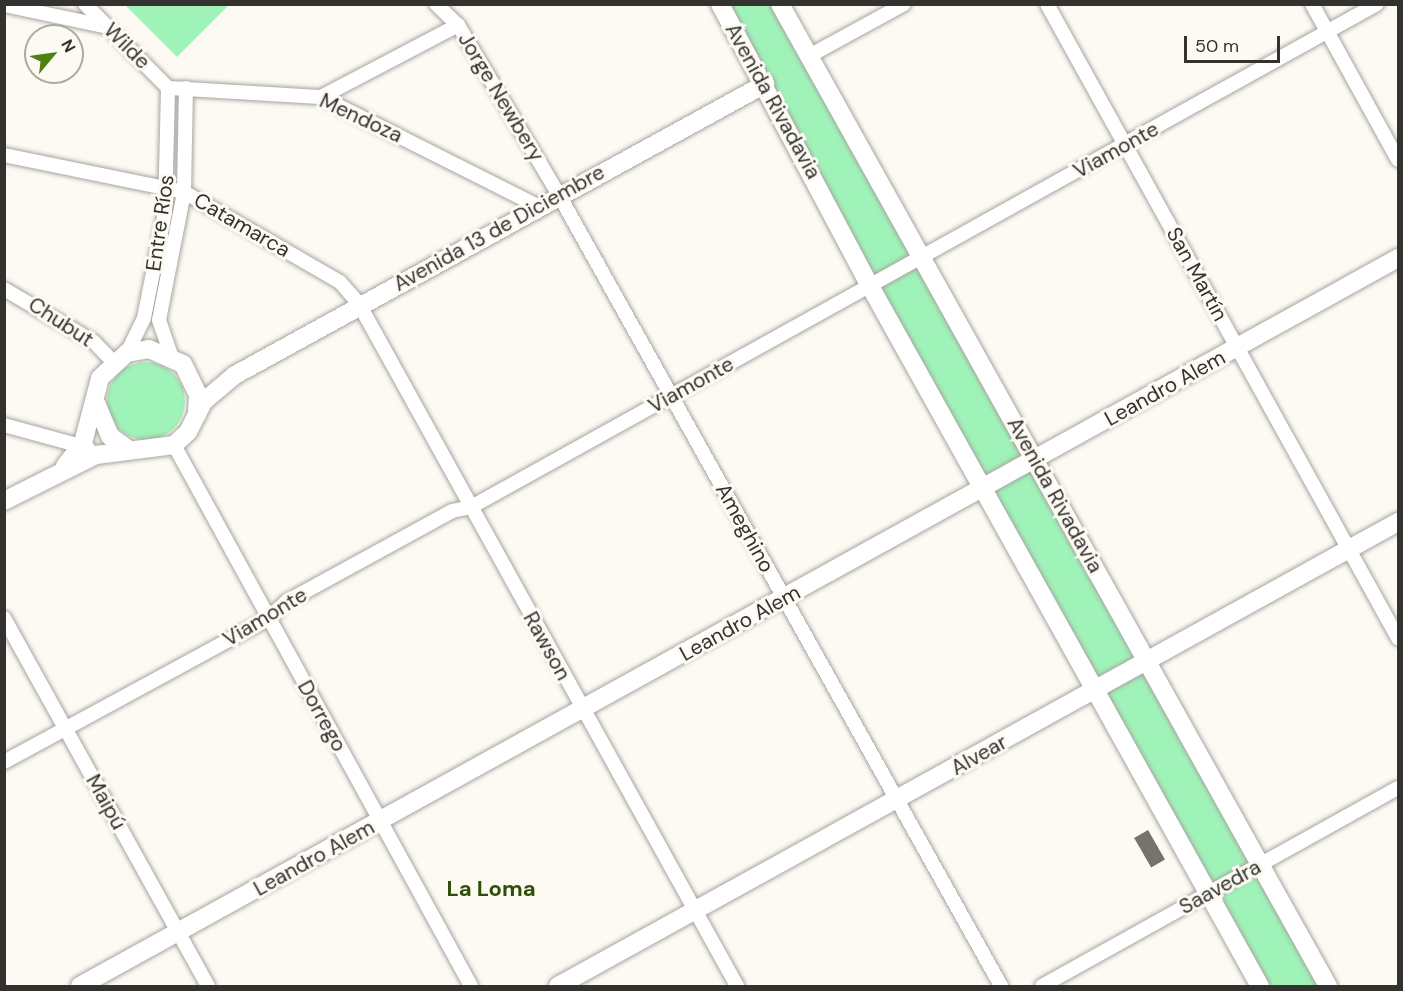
<!DOCTYPE html>
<meta charset="utf-8">
<style>
body{margin:0}
#map{position:relative;width:1403px;height:991px;overflow:hidden;background:#fdfaf4;font-family:"DM Sans",sans-serif}
div>[style]{position:absolute}
[style*='--x']{left:calc(var(--x)*1px);top:calc(var(--y)*1px);width:calc(var(--w)*1px);rotate:calc(var(--a)*1deg)}
.green>*{inset:0;background:#9ff3b9}
.round{border-radius:50%}
.building>*{inset:0;background:#76726d;transform-origin:0 0}
.roads{filter:drop-shadow(0 0 2px #a7a49f) drop-shadow(0 0 2px #a7a49f)}
.minor>*{height:14px;margin:-7px;padding:0 7px;transform-origin:7px;border-radius:7px;background:#fff}
.major>*{height:18px;margin:-9px;padding:0 9px;transform-origin:9px;border-radius:9px;background:#fff}
span{translate:-50% -50%;white-space:nowrap;text-align:center;line-height:1.15;-webkit-text-stroke:6px #fdfaf4;paint-order:stroke}
.street-label{font-size:21px;color:#33322f}
.neighbourhood-label{font-size:22px;color:#2f4e08;font-weight:700}
.frame{position:absolute;inset:0;border:6px solid #33322f;pointer-events:none}
.north{position:absolute;left:24px;top:24px;width:60px;height:60px;box-sizing:border-box;background:#fdfaf4;border:2px solid #acaaa5;border-radius:50%;rotate:61deg;font-size:16px;font-weight:700;line-height:24px;text-align:center;color:#33322f}
.north::after{content:'';display:block;margin:auto;width:21px;height:27px;background:#50800f;clip-path:polygon(50% 0,100% 100%,50% 72%,0 100%)}
.scale{position:absolute;left:1184px;top:36px;width:96px;height:27px;box-sizing:border-box;border:3px solid #33322f;border-top:0;padding-left:8px;font-size:18px;line-height:21px;white-space:nowrap;color:#33322f;-webkit-text-stroke:4px #fdfaf4;paint-order:stroke}
</style>
<div id="map">
<div class="green">
<div style="clip-path:polygon(125px 5px,229px 5px,177px 57px)"></div>
<div style="clip-path:polygon(720px 5px,780px 5px,1328px 986px,1260px 986px)"></div>
<div class="round" style="left:107px;top:362px;width:78px;height:78px"></div>
</div>
<div class="building">
<div style="left:1148px;top:830px;width:34px;height:16px;rotate:60deg"></div>
</div>
<div class="roads">
<div class="minor">
<div style="--x:85;--y:4;--w:118;--a:45.3"></div>
<div style="--x:436;--y:4;--w:30;--a:44"></div>
<div style="--x:458;--y:25;--w:198;--a:59.3"></div>
<div style="--x:559;--y:195;--w:906;--a:60.8"></div>
<div style="--x:1047;--y:4;--w:725;--a:61.03"></div>
<div style="--x:1312;--y:4;--w:178;--a:61.1"></div>
<div style="--x:4;--y:5;--w:106;--a:11.9"></div>
<div style="--x:809;--y:56;--w:108;--a:-28.7"></div>
<div style="--x:168;--y:88;--w:153;--a:3.4"></div>
<div style="--x:321;--y:97;--w:243;--a:26.7"></div>
<div style="--x:321;--y:97;--w:155;--a:-27.7"></div>
<div style="--x:4;--y:155;--w:184;--a:11.6"></div>
<div style="--x:184;--y:192;--w:180;--a:30"></div>
<div style="--x:340;--y:282;--w:29;--a:49"></div>
<div style="--x:359;--y:304;--w:780;--a:61"></div>
<div style="--x:4;--y:289;--w:104;--a:30.5"></div>
<div style="--x:94;--y:342;--w:28;--a:46"></div>
<div style="--x:127;--y:353;--w:39;--a:-64"></div>
<div style="--x:144;--y:318;--w:108;--a:-78.8"></div>
<div style="--x:165;--y:212;--w:124;--a:-88.6"></div>
<div style="--x:171;--y:355;--w:37;--a:-109"></div>
<div style="--x:159;--y:320;--w:130;--a:-78.9"></div>
<div style="--x:184;--y:192;--w:104;--a:-88.9"></div>
<div style="--x:4;--y:425;--w:87;--a:15.3"></div>
<div style="--x:174;--y:445;--w:617;--a:61.23"></div>
<div style="--x:4;--y:618;--w:421;--a:61"></div>
<div style="--x:4;--y:762;--w:302;--a:-28.5"></div>
<div style="--x:269;--y:618;--w:23;--a:-43"></div>
<div style="--x:286;--y:602;--w:189;--a:-28.7"></div>
<div style="--x:452;--y:511;--w:19;--a:-12"></div>
<div style="--x:471;--y:507;--w:1036;--a:-29.04"></div>
<div style="--x:1042;--y:986;--w:407;--a:-29.1"></div>
</div>
<div class="major">
<div style="--x:720;--y:4;--w:319;--a:62"></div>
<div style="--x:870;--y:286;--w:801;--a:60.88"></div>
<div style="--x:780;--y:4;--w:1125;--a:60.84"></div>
<div style="--x:96;--y:403;--w:36;--a:67"></div>
<div style="--x:110;--y:436;--w:22;--a:36"></div>
<div style="--x:65;--y:466;--w:29;--a:-52"></div>
<div style="--x:83;--y:443;--w:67;--a:-75.3"></div>
<div style="--x:100;--y:378;--w:37;--a:-43"></div>
<div style="--x:127;--y:353;--w:22;--a:-10"></div>
<div style="--x:149;--y:349;--w:37;--a:24"></div>
<div style="--x:183;--y:364;--w:34;--a:64"></div>
<div style="--x:198;--y:395;--w:20;--a:93"></div>
<div style="--x:4;--y:501;--w:103;--a:-26.6"></div>
<div style="--x:96;--y:455;--w:79;--a:-7.3"></div>
<div style="--x:174;--y:445;--w:19;--a:-43"></div>
<div style="--x:188;--y:432;--w:34;--a:-63"></div>
<div style="--x:203;--y:402;--w:42;--a:-40.2"></div>
<div style="--x:235;--y:375;--w:605;--a:-28.77"></div>
<div style="--x:80;--y:986;--w:1506;--a:-28.91"></div>
<div style="--x:558;--y:986;--w:960;--a:-28.92"></div>
</div>
</div>
<div class="street-label">
<span style="left:127px;top:46px;rotate:45deg">Wilde</span>
<span style="left:501px;top:97px;rotate:59deg">Jorge Newbery</span>
<span style="left:773px;top:101px;rotate:61deg">Avenida Rivadavia</span>
<span style="left:361px;top:118px;rotate:25deg">Mendoza</span>
<span style="left:1116px;top:150px;rotate:-29deg">Viamonte</span>
<span style="left:160px;top:223px;rotate:-82deg">Entre Ríos</span>
<span style="left:242px;top:225px;rotate:30deg">Catamarca</span>
<span style="left:499px;top:228px;rotate:-29deg">Avenida 13 de Diciembre</span>
<span style="left:1197px;top:274px;rotate:61deg">San Martín</span>
<span style="left:61px;top:322px;rotate:33deg">Chubut</span>
<span style="left:691px;top:385px;rotate:-29deg">Viamonte</span>
<span style="left:1165px;top:388px;rotate:-29deg">Leandro Alem</span>
<span style="left:1055px;top:495px;rotate:61deg">Avenida Rivadavia</span>
<span style="left:745px;top:528px;rotate:61deg">Ameghino</span>
<span style="left:265px;top:617px;rotate:-31deg">Viamonte</span>
<span style="left:740px;top:623px;rotate:-29deg">Leandro Alem</span>
<span style="left:547px;top:646px;rotate:61deg">Rawson</span>
<span style="left:322px;top:716px;rotate:61deg">Dorrego</span>
<span style="left:979px;top:755px;rotate:-29deg">Alvear</span>
<span style="left:106px;top:802px;rotate:61deg">Maipú</span>
<span style="left:314px;top:858px;rotate:-29deg">Leandro Alem</span>
<span style="left:1220px;top:887px;rotate:-29deg">Saavedra</span>
</div>
<div class="neighbourhood-label">
<span style="left:491px;top:889px">La Loma</span>
</div>
<div class="frame"></div>
<div class="north">N</div>
<div class="scale">50 m</div>
</div>
